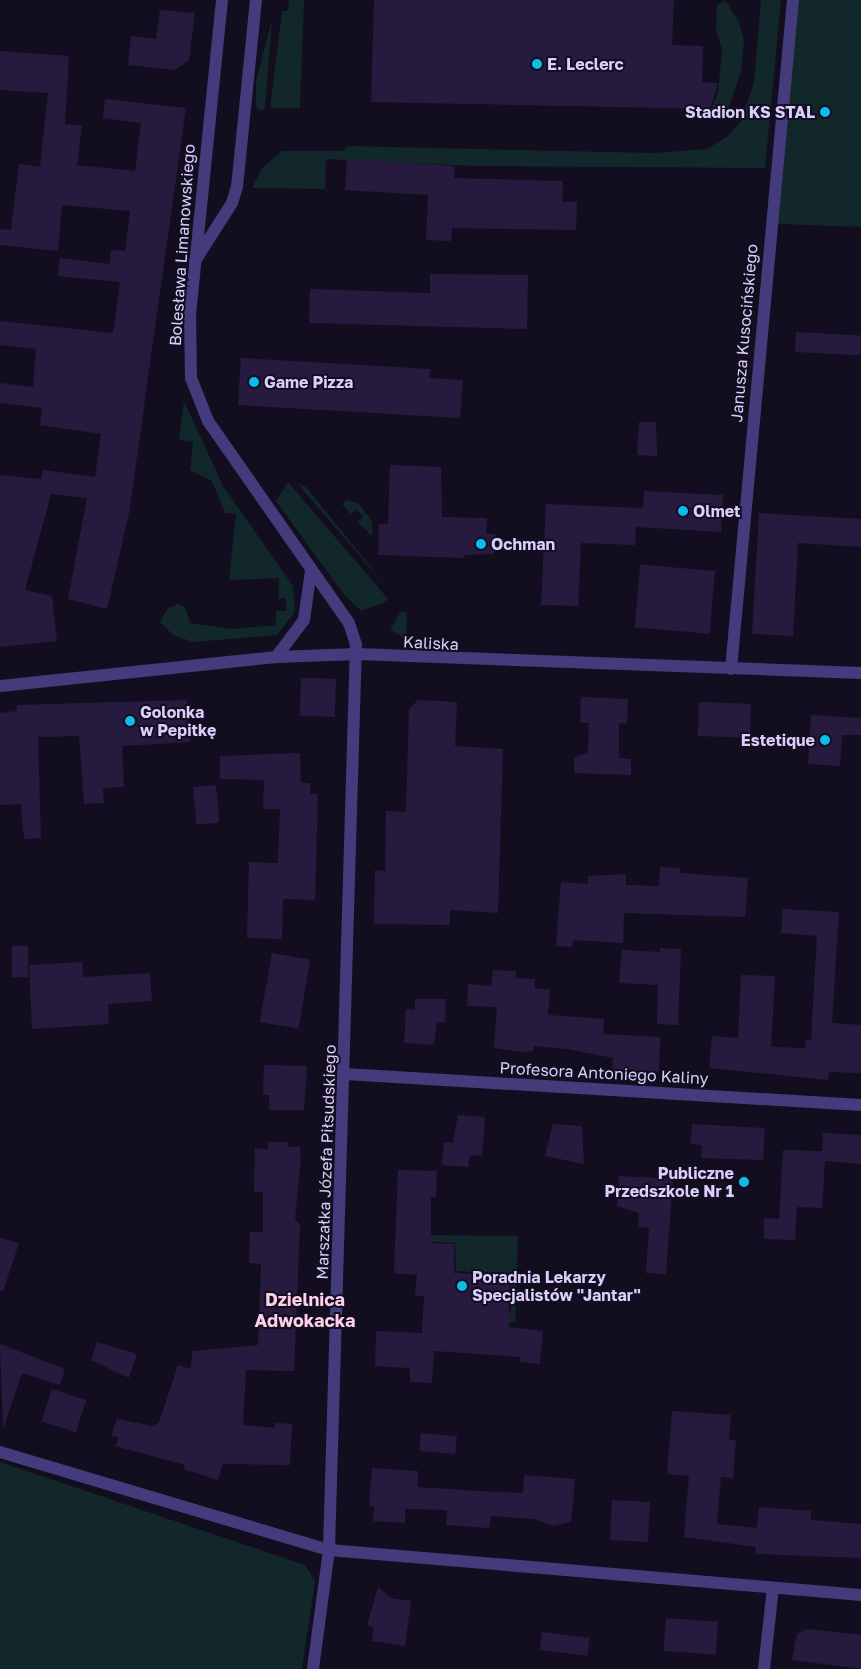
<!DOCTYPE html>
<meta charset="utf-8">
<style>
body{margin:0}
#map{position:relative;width:861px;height:1669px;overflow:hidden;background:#130e1f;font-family:"Golos Text",sans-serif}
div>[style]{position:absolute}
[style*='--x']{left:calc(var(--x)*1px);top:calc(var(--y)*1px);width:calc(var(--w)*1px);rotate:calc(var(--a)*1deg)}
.green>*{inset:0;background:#112729}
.building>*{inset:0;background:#261b3f;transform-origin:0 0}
.minor>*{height:12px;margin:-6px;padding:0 6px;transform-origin:6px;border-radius:6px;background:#443b7c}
.tertiary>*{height:12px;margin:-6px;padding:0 6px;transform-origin:6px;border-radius:6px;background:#443b7c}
.dots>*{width:14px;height:14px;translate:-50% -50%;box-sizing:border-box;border:2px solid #130e1f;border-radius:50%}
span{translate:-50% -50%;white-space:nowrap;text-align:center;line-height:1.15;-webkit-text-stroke:4px #130e1f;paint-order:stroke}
.poi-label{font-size:16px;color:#d9cefc;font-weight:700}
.left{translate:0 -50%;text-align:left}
.right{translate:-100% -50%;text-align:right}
.street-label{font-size:16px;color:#d9cefc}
.neighbourhood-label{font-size:18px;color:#fdd0e8;font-weight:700}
</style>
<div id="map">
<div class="green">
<div style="clip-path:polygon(289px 0,304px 0,300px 108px,270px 108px,282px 11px,288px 11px)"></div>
<div style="clip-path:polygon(725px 0,739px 22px,744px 41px,741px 71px,729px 107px,707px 117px,718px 94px,722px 50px,716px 30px,717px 5px)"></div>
<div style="clip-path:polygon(761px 0,781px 0,765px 168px,474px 166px,326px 159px,325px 189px,252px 188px,262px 168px,282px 151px,342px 151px,348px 146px,654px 153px,707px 149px,728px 136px,741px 121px,754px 83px)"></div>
<div style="clip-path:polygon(798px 0,861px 0,861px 227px,778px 224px)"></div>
<div style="clip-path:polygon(272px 19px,265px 108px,261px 111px,256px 107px,256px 82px)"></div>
<div style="clip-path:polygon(184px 401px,223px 486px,293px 586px,295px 612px,277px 635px,193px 642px,173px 635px,160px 622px,168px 608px,178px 604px,185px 607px,190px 623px,232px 629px,276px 625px,276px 611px,286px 611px,286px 598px,278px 599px,279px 578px,229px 580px,236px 514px,225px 513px,212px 481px,190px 470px,193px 442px,179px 440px)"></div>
<div style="clip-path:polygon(288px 482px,388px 599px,383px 603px,361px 611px,342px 592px,276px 501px)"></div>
<div style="clip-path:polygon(297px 483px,306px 487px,390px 591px)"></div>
<div style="clip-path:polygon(348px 500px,359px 504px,372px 521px,372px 536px,357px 521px,363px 517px,356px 509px,351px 514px,342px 504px)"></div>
<div style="clip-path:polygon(401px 611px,407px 612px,406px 639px,390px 630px)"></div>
<div style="clip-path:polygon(419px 1235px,518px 1236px,515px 1322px,503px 1322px,503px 1313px,511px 1313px,509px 1275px,456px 1271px,455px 1243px,418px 1241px)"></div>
<div style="clip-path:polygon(0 1462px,305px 1565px,315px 1581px,302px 1669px,0 1669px)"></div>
</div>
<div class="building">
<div style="clip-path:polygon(374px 0,674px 0,672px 45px,703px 46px,702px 82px,718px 83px,710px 109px,371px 102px)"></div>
<div style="clip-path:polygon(160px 10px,195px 13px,189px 60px,175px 70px,128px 65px,131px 36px,156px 39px)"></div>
<div style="clip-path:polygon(0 51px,69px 56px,65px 124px,82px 126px,77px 165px,135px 171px,141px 123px,103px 118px,105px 99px,186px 108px,129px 513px,107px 609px,68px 599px,87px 498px,51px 494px,25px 590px,52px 596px,57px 641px,0 647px,0 475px,41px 479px,43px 470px,95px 477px,101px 434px,40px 425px,42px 408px,0 403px,0 383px,33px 387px,36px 349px,0 345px,0 321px,113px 333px,120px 282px,58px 276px,60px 258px,110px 264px,111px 250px,125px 251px,130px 211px,62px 205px,58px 251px,0 245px,0 229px,11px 230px,19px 164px,40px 167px,48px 93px,0 90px)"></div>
<div style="clip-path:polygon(347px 159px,455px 166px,454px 178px,563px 181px,562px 202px,577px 202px,576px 230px,452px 228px,451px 241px,426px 240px,428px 195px,345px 190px)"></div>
<div style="clip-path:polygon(430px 274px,528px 275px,527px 329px,309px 323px,310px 289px,430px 293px)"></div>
<div style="left:796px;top:332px;width:65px;height:20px;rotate:3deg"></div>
<div style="clip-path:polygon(241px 358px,430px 369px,429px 378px,463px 380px,460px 418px,238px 405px)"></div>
<div style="clip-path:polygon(639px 422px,656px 422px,657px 456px,637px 455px)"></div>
<div style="clip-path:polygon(390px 465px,441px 467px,442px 517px,487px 518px,486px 534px,495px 534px,494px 554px,464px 555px,464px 558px,378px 555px,379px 524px,388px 524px)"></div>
<div style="clip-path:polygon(644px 491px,723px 495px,721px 532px,636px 527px,635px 545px,581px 543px,578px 606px,541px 605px,546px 504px,643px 508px)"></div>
<div style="clip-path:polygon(759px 513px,861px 519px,861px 547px,798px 543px,793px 636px,752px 634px)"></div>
<div style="left:715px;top:571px;width:63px;height:75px;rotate:95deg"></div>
<div style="left:336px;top:679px;width:38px;height:35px;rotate:92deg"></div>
<div style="clip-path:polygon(581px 697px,628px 699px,627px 724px,619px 723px,619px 758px,631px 759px,631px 775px,574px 773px,574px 758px,588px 752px,589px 723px,580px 723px)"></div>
<div style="clip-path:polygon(187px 700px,190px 742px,122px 746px,124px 787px,103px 788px,104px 803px,84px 804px,79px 736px,38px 737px,41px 838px,24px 839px,21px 804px,0 805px,0 713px,17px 711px,17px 705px)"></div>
<div style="clip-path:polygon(418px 700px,457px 702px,455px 746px,503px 749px,498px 913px,450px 910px,450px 925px,374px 924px,375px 870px,385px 871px,386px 811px,406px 812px,409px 709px)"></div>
<div style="left:699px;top:702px;width:52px;height:34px;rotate:2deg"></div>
<div style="clip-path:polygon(811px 715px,861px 718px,861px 735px,842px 735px,840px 766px,808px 764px)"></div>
<div style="clip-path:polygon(300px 753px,301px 783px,310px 783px,310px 794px,318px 794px,315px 900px,283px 899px,282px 939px,247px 938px,249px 862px,278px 863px,280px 809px,263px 809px,264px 780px,220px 779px,220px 756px)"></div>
<div style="left:216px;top:785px;width:38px;height:23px;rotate:85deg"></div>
<div style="clip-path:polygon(660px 867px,680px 868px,680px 873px,748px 878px,745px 917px,624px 913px,623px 943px,573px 940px,572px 947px,556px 946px,561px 882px,588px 884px,588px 876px,626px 874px,626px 885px,659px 886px)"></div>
<div style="clip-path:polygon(783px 909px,839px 912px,832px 1023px,861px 1025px,861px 1073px,829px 1072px,828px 1080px,709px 1068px,712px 1036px,738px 1038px,741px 975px,775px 976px,771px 1047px,805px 1048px,806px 1040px,811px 1040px,817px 936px,781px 933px)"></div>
<div style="left:12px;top:946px;width:16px;height:31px"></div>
<div style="clip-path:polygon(660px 948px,681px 949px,678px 1025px,657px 1024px,658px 985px,619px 983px,622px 950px,660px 952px)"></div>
<div style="left:272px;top:953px;width:39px;height:70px;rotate:10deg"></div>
<div style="clip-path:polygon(82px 962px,83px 977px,150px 973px,152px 1001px,108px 1004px,109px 1024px,32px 1029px,29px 965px)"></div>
<div style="clip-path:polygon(493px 970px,516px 971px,516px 978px,535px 979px,535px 988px,550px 990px,548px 1015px,604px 1019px,603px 1034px,660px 1037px,659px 1072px,612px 1070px,613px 1058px,567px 1049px,534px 1046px,533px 1051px,522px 1052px,494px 1048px,497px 1007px,467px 1006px,468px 984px,491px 986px)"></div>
<div style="clip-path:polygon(415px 999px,446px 999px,445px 1022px,437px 1022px,434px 1045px,404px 1043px,406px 1009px,415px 1010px)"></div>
<div style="clip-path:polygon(264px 1065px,307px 1066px,304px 1110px,269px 1110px,269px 1095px,263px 1095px)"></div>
<div style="clip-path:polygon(458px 1115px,485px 1117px,482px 1156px,470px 1155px,468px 1167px,442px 1165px,444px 1142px,453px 1143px)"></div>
<div style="clip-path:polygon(553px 1124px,582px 1126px,584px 1164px,545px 1156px)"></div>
<div style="clip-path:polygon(692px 1124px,765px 1128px,763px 1160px,701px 1158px,702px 1145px,690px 1144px)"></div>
<div style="clip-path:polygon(823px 1133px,861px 1135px,861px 1164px,825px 1161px,822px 1208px,797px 1207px,795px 1240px,764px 1239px,764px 1218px,779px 1219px,783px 1150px,822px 1151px)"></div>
<div style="clip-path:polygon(268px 1142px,288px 1142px,288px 1147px,300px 1147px,301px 1157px,295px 1219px,300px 1224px,294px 1371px,246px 1370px,243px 1425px,275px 1428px,275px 1423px,292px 1424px,290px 1465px,223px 1464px,218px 1480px,184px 1469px,185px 1465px,115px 1446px,119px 1438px,111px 1435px,117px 1419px,153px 1426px,159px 1422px,178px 1365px,191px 1369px,192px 1351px,258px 1345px,261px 1264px,249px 1263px,250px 1232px,263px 1232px,263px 1192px,254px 1192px,255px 1148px,268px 1149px)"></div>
<div style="clip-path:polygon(398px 1170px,437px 1171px,436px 1197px,431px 1197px,431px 1243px,454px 1244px,454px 1273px,509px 1275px,509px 1327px,543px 1331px,540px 1364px,520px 1362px,520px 1357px,434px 1351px,432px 1383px,410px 1382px,410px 1368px,375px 1366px,376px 1331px,422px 1333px,424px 1296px,415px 1296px,417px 1275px,394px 1273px)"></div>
<div style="clip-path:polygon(619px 1176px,673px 1179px,666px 1274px,646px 1273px,649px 1228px,638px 1227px,639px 1213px,617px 1206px)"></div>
<div style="clip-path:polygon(0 1238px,19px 1243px,3px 1291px,0 1291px)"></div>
<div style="clip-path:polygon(97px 1342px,137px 1354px,129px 1378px,91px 1360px)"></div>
<div style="clip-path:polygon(0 1344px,65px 1369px,60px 1385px,22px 1373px,3px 1429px)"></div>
<div style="left:52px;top:1389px;width:36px;height:34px;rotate:18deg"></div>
<div style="clip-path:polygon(672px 1411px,731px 1415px,729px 1440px,736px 1440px,733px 1478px,721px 1477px,717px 1524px,757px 1528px,759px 1507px,811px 1511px,811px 1520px,861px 1524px,861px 1558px,755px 1554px,756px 1547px,684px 1537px,689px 1476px,667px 1474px)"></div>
<div style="left:421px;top:1433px;width:36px;height:18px;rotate:5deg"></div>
<div style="clip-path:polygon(372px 1468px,418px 1471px,418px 1487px,477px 1491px,523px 1493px,524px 1475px,575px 1479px,571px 1522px,552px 1526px,534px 1519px,491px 1516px,489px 1528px,446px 1525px,447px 1510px,405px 1509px,405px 1523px,373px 1521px,374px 1507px,369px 1506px)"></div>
<div style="left:612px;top:1500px;width:38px;height:40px;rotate:3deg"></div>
<div style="clip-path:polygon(378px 1587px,391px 1598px,411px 1601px,405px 1646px,372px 1641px,374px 1627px,367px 1626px)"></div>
<div style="left:666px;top:1618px;width:52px;height:33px;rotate:4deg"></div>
<div style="clip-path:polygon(807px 1629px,861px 1635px,861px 1669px,792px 1660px,797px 1634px)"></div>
<div style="left:542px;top:1632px;width:48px;height:18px;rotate:7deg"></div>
</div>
<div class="minor">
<div style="--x:276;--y:657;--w:46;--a:-52.9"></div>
<div style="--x:304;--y:620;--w:50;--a:-82"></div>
<div style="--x:731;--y:669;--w:672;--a:-84.71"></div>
<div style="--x:0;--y:686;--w:278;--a:-6"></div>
<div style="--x:276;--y:657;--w:81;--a:-2.1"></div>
<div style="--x:345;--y:1074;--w:517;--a:3.44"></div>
<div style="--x:0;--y:1452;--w:343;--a:16.6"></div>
<div style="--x:329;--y:1550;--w:534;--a:4.83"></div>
<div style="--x:764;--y:1669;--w:81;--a:-83.7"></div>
</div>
<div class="tertiary">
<div style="--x:222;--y:0;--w:316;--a:95.8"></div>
<div style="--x:190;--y:314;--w:64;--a:89.1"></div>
<div style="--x:191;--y:378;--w:46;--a:68.4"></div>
<div style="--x:208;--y:421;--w:246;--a:55.1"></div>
<div style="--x:349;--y:623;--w:22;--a:72"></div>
<div style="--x:356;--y:644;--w:906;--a:91.71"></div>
<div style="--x:329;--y:1550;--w:120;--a:97.7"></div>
<div style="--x:195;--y:261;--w:69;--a:-57.5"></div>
<div style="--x:232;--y:203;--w:17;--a:-73"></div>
<div style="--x:237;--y:187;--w:188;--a:-84.2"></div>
<div style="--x:357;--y:654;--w:504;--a:2.16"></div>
</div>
<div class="dots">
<div style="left:537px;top:64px;background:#0cbceb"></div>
<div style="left:825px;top:112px;background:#0cbceb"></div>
<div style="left:254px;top:382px;background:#0cbceb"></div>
<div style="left:683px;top:511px;background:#0cbceb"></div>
<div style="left:481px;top:544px;background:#0cbceb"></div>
<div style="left:130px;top:721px;background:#0cbceb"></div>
<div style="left:825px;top:740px;background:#0cbceb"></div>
<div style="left:744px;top:1182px;background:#0cbceb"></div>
<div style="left:462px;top:1286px;background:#0cbceb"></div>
</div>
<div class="poi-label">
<span class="left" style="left:547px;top:64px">E. Leclerc</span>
<span class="right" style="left:815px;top:112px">Stadion KS STAL</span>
<span class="left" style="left:264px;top:382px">Game Pizza</span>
<span class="left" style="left:693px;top:511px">Olmet</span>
<span class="left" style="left:491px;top:544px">Ochman</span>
<span class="left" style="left:140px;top:721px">Golonka<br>w Pepitkę</span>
<span class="right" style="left:815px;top:740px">Estetique</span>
<span class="right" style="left:734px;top:1182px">Publiczne<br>Przedszkole Nr 1</span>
<span class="left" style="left:472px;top:1286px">Poradnia Lekarzy<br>Specjalistów "Jantar"</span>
</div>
<div class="street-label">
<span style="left:182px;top:245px;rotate:-86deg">Bolesława Limanowskiego</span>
<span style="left:744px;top:333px;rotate:-85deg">Janusza Kusocińskiego</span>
<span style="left:431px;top:643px;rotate:3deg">Kaliska</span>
<span style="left:604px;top:1073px;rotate:3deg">Profesora Antoniego Kaliny</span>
<span style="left:326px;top:1162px;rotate:-88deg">Marszałka Józefa Piłsudskiego</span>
</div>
<div class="neighbourhood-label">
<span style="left:305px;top:1310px">Dzielnica<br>Adwokacka</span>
</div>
</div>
